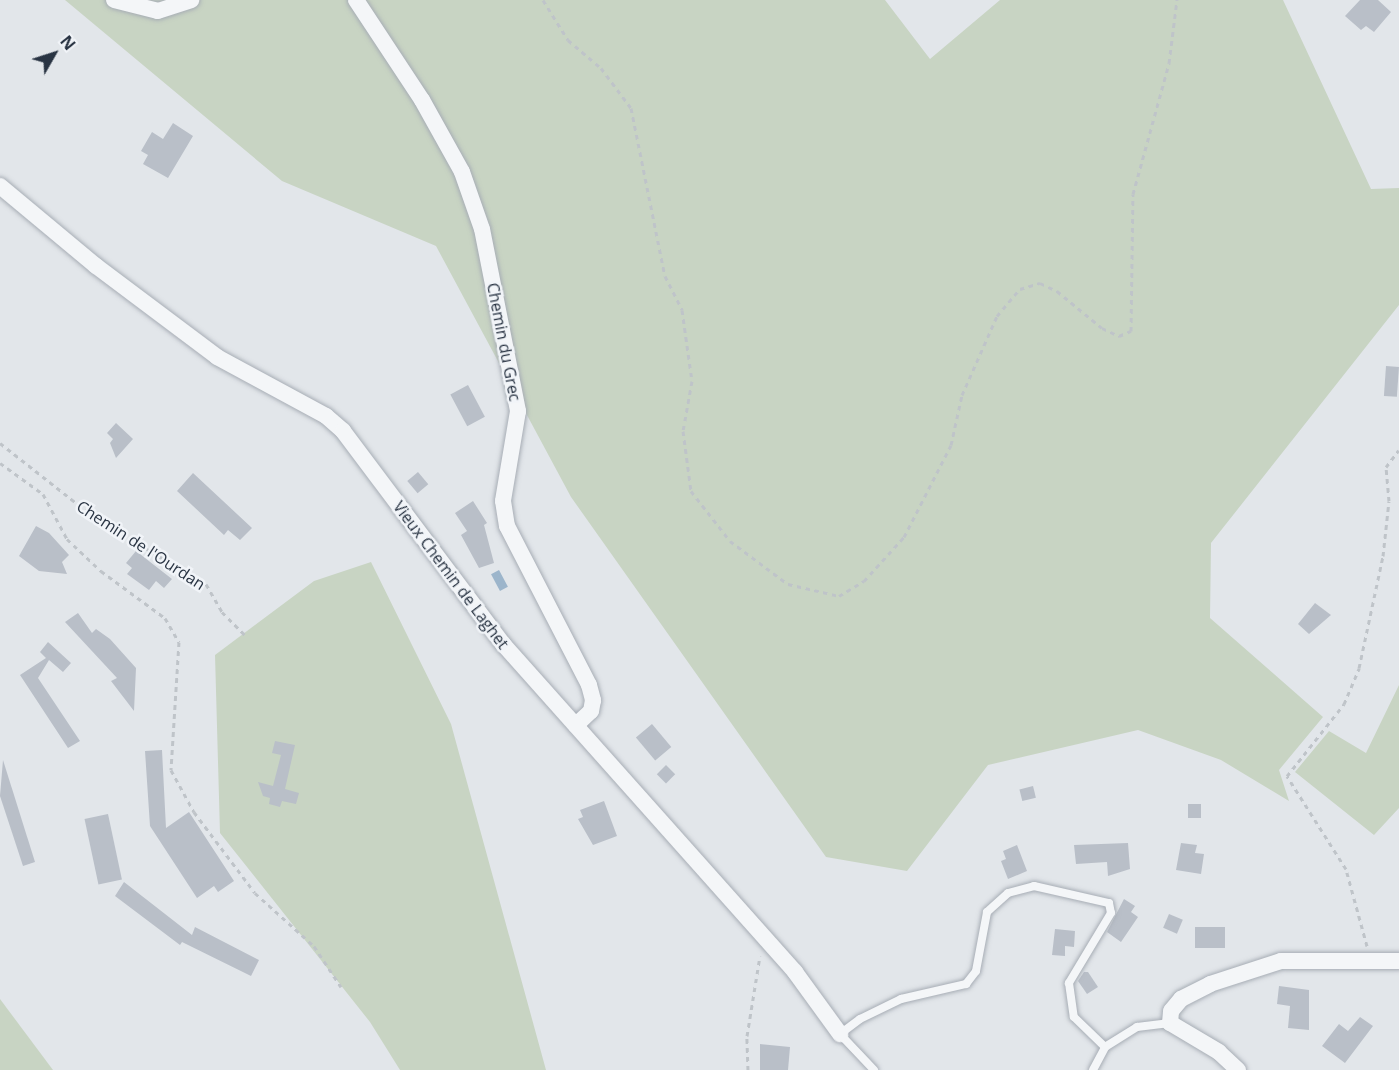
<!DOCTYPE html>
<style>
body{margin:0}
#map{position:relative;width:1399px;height:1070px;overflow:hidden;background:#e2e6ea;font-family:"Open Sans",sans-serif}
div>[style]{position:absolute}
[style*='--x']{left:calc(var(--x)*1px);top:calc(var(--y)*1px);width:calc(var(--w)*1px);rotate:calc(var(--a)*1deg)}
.green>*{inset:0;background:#c8d4c3}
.water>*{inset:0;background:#9cb5cb;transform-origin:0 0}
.building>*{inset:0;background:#b9bfc8;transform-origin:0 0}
.path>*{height:3px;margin-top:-1.5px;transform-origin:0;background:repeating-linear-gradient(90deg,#bfc4c9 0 4.5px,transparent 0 9px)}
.roads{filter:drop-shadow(0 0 2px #a7adb5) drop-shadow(0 0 2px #a7adb5)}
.service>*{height:8px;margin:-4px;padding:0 4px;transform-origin:4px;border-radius:4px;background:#f4f6f8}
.minor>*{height:16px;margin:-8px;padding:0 8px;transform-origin:8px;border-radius:8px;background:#f4f6f8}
span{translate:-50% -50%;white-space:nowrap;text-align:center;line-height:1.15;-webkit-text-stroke:5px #f1f4f8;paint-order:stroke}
.street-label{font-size:16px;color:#293443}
.north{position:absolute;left:24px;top:24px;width:60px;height:60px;-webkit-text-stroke:4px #f1f4f8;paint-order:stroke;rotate:51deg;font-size:16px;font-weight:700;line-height:24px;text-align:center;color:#293443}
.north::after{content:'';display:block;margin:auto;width:21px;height:27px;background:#293443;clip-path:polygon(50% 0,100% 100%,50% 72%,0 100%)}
</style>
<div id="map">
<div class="green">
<div style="clip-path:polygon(65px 0,885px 0,930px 59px,1000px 0,1283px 0,1371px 189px,1399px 188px,1399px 305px,1211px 543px,1210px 618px,1323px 717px,1279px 770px,1289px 801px,1221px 760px,1138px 730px,988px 765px,907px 871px,826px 857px,571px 497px,436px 246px,282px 181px)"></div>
<div style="clip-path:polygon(371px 562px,451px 724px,546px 1070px,400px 1070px,370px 1022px,220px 833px,215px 655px,314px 581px)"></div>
<div style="clip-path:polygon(1399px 685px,1399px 808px,1374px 835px,1295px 772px,1329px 731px,1366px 753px)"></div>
<div style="clip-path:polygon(0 999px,53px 1070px,0 1070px)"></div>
</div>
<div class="water">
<div style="left:499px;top:570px;width:19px;height:9px;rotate:62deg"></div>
</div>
<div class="building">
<div style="clip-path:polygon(1360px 0,1378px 0,1391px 12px,1374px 32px,1366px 26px,1361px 30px,1345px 16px)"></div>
<div style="clip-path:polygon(173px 123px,193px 136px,168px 178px,143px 164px,148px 155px,141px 151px,152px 132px,163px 139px)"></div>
<div style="left:1386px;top:366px;width:13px;height:30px;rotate:4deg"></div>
<div style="left:468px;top:385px;width:36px;height:20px;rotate:62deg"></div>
<div style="clip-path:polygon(116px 423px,133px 439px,116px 458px,110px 443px,113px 439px,107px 433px)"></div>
<div style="left:418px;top:472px;width:16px;height:14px;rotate:50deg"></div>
<div style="clip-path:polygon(193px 473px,252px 528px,240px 540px,228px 530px,224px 535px,177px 491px)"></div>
<div style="clip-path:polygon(473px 501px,487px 523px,484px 525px,494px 563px,479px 568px,461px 535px,467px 531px,455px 513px)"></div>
<div style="clip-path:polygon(36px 526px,49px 533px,69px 555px,62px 562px,67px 574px,39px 571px,19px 556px)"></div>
<div style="clip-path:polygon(136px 551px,172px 579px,164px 588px,156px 581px,149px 590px,127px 574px,132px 568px,126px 563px)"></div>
<div style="clip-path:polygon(1315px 603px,1331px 615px,1309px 634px,1298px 624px)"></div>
<div style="clip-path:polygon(78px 613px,92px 633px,96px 629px,110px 639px,136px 668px,134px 711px,111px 681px,117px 678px,65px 622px)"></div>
<div style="clip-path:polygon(48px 642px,71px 663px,63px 672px,49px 660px,38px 678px,80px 741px,68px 748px,20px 675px,46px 658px,40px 652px)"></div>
<div style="left:652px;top:724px;width:30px;height:21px;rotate:50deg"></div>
<div style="clip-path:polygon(275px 741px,295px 745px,285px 789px,299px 793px,296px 804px,282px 801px,280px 807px,269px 804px,270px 798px,263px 796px,258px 782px,273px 786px,281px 755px,272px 753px)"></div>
<div style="clip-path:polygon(162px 750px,166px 828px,189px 812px,234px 881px,218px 892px,214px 886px,197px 898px,150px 826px,145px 751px)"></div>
<div style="clip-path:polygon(3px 760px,35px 862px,23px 866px,0 796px)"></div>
<div style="left:666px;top:765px;width:13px;height:13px;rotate:45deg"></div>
<div style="left:1033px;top:786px;width:12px;height:14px;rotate:76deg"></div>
<div style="clip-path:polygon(604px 801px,617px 836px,593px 845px,578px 819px,583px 817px,580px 810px)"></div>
<div style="left:1188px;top:804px;width:13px;height:14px"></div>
<div style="left:108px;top:814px;width:67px;height:24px;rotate:78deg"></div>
<div style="clip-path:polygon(1128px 843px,1130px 869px,1108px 876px,1107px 862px,1076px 864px,1074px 845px)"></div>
<div style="clip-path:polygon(1181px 843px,1197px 845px,1195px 853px,1204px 854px,1201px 874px,1176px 870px)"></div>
<div style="clip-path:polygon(1017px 845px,1027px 871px,1008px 879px,1001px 861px,1006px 859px,1003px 851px)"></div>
<div style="clip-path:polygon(124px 882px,192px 935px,195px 927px,259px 960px,251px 976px,182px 942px,180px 945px,115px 896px)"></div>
<div style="clip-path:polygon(1124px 899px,1135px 906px,1131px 912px,1138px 917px,1121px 942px,1107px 932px)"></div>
<div style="left:1169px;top:914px;width:15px;height:15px;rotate:23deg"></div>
<div style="left:1225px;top:927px;width:21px;height:30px;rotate:90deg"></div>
<div style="clip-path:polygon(1055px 929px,1075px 931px,1074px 947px,1065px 946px,1065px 956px,1052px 955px)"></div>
<div style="clip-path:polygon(1084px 972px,1088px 972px,1098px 987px,1087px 994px,1078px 981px)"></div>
<div style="clip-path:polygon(1279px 986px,1309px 990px,1309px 1030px,1288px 1028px,1290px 1006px,1277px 1004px)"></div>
<div style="clip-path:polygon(1360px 1017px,1373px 1026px,1345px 1063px,1322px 1046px,1339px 1024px,1348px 1031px)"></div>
<div style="clip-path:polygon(760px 1044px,790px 1047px,788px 1070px,760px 1070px)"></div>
</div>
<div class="path">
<div style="--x:543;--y:0;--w:47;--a:58"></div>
<div style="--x:568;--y:40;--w:43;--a:40.3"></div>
<div style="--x:601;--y:68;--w:50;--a:53.1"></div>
<div style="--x:631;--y:108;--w:171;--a:78.6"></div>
<div style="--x:665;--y:276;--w:38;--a:63"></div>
<div style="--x:682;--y:310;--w:72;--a:82"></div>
<div style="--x:692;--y:381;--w:51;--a:100.2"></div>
<div style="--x:683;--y:431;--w:61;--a:82.4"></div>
<div style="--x:691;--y:491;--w:63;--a:52"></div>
<div style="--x:730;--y:541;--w:72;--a:36.6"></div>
<div style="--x:788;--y:584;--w:52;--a:13.2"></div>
<div style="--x:839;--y:596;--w:29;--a:-31"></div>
<div style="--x:864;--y:581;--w:59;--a:-47.7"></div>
<div style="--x:904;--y:537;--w:103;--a:-62.9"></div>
<div style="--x:951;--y:445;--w:51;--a:-77.6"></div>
<div style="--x:962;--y:395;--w:86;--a:-66.1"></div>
<div style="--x:997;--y:316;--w:35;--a:-50"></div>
<div style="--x:1020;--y:289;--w:21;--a:-17"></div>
<div style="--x:1040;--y:283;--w:19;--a:25"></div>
<div style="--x:1057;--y:291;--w:58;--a:39.4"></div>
<div style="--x:1102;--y:328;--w:19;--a:25"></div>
<div style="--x:1119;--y:336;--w:13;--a:-23"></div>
<div style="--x:1131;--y:331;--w:137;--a:-89.2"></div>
<div style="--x:1133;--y:194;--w:136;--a:-74.6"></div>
<div style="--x:1169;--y:63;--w:64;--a:-82.8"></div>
<div style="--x:0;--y:443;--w:125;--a:38.2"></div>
<div style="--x:98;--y:520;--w:126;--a:30.7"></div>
<div style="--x:206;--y:584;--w:32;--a:60"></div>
<div style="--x:222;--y:612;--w:33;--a:45"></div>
<div style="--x:0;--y:463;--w:53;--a:35.8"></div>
<div style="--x:43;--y:494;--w:51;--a:61.9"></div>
<div style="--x:67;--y:539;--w:47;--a:43.3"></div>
<div style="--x:101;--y:571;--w:79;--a:36.3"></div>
<div style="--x:165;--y:618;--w:28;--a:60"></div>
<div style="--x:179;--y:642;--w:128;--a:93.6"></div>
<div style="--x:171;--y:770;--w:48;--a:61.3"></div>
<div style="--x:194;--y:812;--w:101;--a:53"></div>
<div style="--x:255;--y:893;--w:79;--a:41.9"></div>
<div style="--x:314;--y:946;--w:49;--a:56.6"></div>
<div style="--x:1367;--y:946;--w:80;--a:-105.3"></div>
<div style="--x:1346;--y:869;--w:110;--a:-122.4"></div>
<div style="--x:1287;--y:776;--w:92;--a:-51.6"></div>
<div style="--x:1344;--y:704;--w:39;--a:-67"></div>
<div style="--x:1359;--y:668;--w:115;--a:-77.9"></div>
<div style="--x:1383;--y:556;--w:55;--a:-83.8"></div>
<div style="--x:1389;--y:501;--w:34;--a:-95"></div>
<div style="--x:1386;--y:467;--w:21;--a:-53"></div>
<div style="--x:748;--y:1070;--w:34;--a:-92"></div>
<div style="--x:747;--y:1036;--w:81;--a:-80.8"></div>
</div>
<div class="roads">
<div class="service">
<div style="--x:1105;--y:1047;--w:38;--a:-32"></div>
<div style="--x:1137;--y:1027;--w:33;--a:-7"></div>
<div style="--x:874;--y:1070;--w:50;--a:-133.4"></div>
<div style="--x:840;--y:1034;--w:25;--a:-37"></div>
<div style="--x:860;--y:1019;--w:46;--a:-26"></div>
<div style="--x:901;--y:999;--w:67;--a:-13"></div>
<div style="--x:966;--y:984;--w:16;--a:-52"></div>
<div style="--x:976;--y:971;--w:60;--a:-79.4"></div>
<div style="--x:987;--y:912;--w:28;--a:-42"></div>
<div style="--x:1008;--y:893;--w:27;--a:-15"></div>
<div style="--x:1034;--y:886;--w:77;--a:12.8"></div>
<div style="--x:1109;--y:903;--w:10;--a:79"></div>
<div style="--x:1111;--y:913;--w:82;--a:121"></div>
<div style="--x:1069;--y:983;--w:34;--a:82"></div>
<div style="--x:1074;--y:1017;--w:43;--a:44.1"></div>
<div style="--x:1093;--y:1070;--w:26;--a:-62"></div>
</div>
<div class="minor">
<div style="--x:114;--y:0;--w:45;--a:14"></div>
<div style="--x:158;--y:11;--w:35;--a:-18"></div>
<div style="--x:356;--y:0;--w:120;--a:56.6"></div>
<div style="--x:422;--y:100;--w:82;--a:60.9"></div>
<div style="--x:462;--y:172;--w:60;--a:70.7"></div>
<div style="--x:482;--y:229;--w:186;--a:78.8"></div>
<div style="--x:518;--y:411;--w:91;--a:99.5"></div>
<div style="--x:503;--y:501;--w:25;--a:81"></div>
<div style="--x:507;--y:526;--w:179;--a:62.7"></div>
<div style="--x:589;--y:685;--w:16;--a:75"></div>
<div style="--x:593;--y:700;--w:11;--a:100"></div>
<div style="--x:591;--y:711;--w:21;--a:137"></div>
<div style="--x:0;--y:186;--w:125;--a:39.8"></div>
<div style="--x:96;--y:266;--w:151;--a:36.9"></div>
<div style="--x:217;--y:357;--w:124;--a:28.4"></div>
<div style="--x:326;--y:416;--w:23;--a:41"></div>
<div style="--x:343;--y:431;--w:266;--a:53.1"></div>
<div style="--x:503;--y:644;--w:439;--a:48.3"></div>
<div style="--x:795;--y:972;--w:77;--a:54"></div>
<div style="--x:1238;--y:1070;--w:26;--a:-137"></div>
<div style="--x:1219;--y:1052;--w:57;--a:-149.4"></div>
<div style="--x:1170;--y:1023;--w:12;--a:-85"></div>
<div style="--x:1171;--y:1011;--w:16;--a:-50"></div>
<div style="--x:1181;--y:999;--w:33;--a:-27"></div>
<div style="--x:1210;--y:984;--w:75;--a:-17.9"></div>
<div style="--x:1281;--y:961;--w:118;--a:0"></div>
</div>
</div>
<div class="street-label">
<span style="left:504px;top:342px;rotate:79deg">Chemin du Grec</span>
<span style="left:141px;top:545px;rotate:33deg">Chemin de l'Ourdan</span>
<span style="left:451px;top:575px;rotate:53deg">Vieux Chemin de Laghet</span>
</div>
<div class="north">N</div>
</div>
